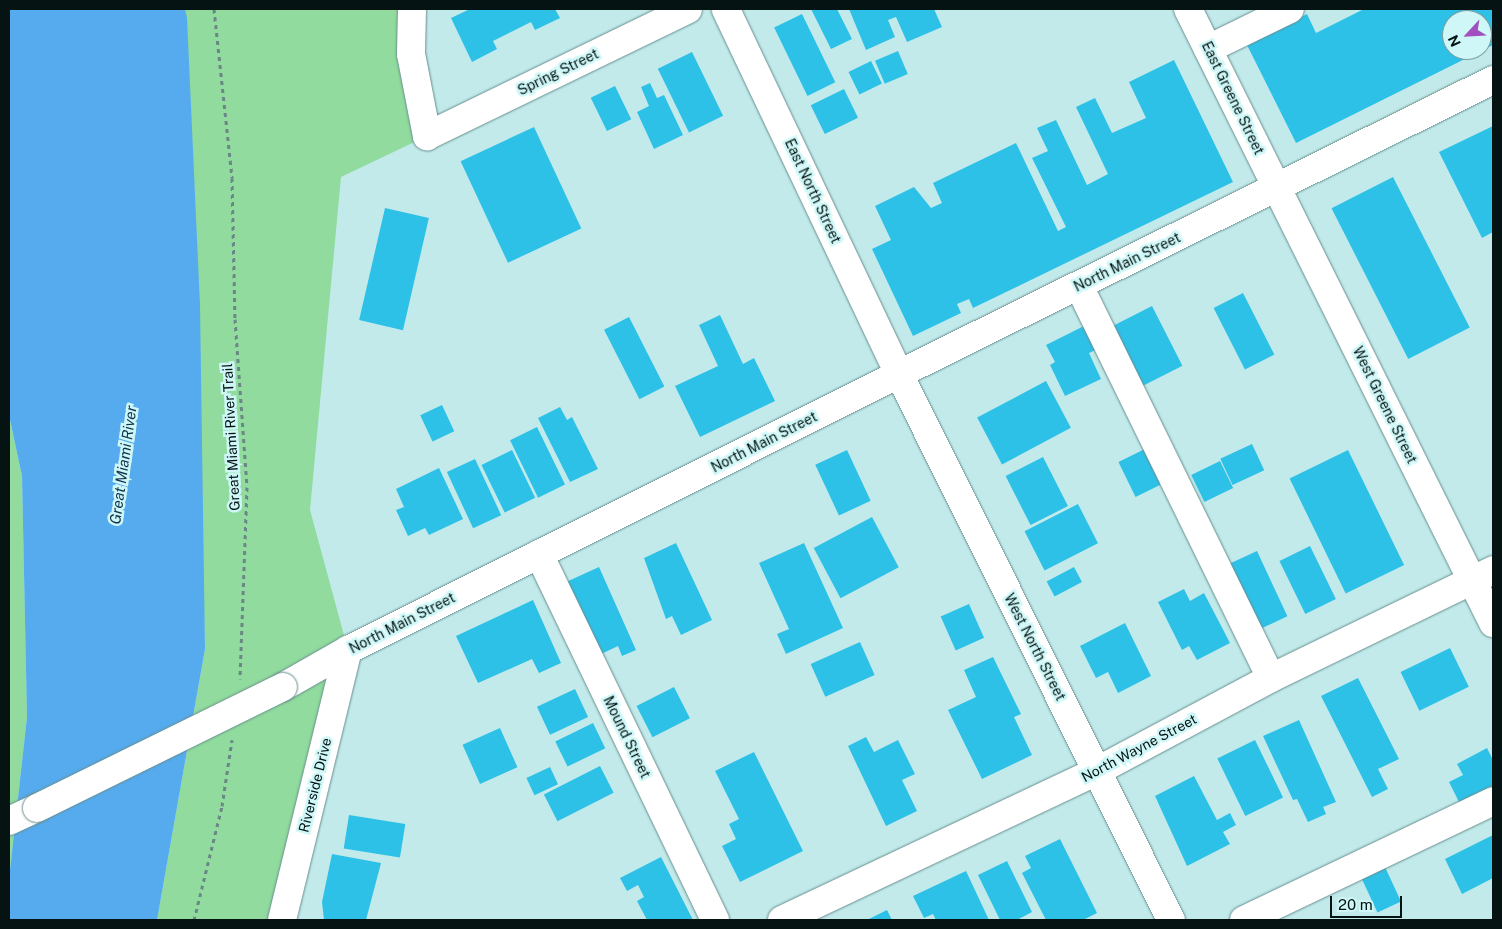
<!DOCTYPE html>
<style>
body{margin:0}
#map{position:relative;width:1502px;height:929px;overflow:hidden;background:#c2eaea;font-family:"Public Sans",sans-serif}
div>[style]{position:absolute}
[style*='--x']{left:calc(var(--x)*1px);top:calc(var(--y)*1px);width:calc(var(--w)*1px);rotate:calc(var(--a)*1deg)}
.green>*{inset:0;background:#90db9d}
.water>*{inset:0;background:#55abee}
.building>*{inset:0;background:#2ec1e8;transform-origin:0 0}
.path>*{height:3px;margin-top:-1.5px;transform-origin:0;background:repeating-linear-gradient(90deg,#6a8686 0 4px,transparent 0 8px)}
.roads{filter:drop-shadow(0 0 1px #698e8f) drop-shadow(0 0 1px #698e8f)}
.minor>*{height:28px;margin:-14px;padding:0 14px;transform-origin:14px;border-radius:14px;background:#fff}
.major>*{height:28px;margin:-14px;padding:0 14px;transform-origin:14px;border-radius:14px;background:#fff}
.bridges{filter:drop-shadow(0 0 1px #698e8f) drop-shadow(0 0 1px #698e8f)}
.major-bridge>*{height:28px;margin:-14px;padding:0 14px;transform-origin:14px;border-radius:14px;background:#fff}
span{translate:-50% -50%;white-space:nowrap;text-align:center;line-height:1.15;-webkit-text-stroke:5px #cff7f7;paint-order:stroke}
.street-label{font-size:14px;color:#051313}
.water-label{font-size:15px;color:#0c314c;font-style:italic}
.frame{position:absolute;inset:0;border:10px solid #051313;pointer-events:none}
.north{position:absolute;left:1442px;top:10px;width:50px;height:50px;box-sizing:border-box;background:#cff7f7;border:1px solid #7e9c9c;border-radius:50%;rotate:245deg;font-size:14px;font-weight:700;line-height:20px;text-align:center;color:#051313}
.north::after{content:'';display:block;margin:auto;width:18px;height:22px;background:#a250c0;clip-path:polygon(50% 0,100% 100%,50% 72%,0 100%)}
.scale{position:absolute;left:1330px;top:896px;width:72px;height:22px;box-sizing:border-box;border:2px solid #051313;border-top:0;padding-left:6px;font-size:15px;line-height:18px;white-space:nowrap;color:#051313;-webkit-text-stroke:4px #cff7f7;paint-order:stroke}
</style>
<div id="map">
<div class="green">
<div style="clip-path:polygon(185px 9px,412px 9px,427px 136px,341px 177px,310px 510px,348px 650px,282px 920px,157px 920px,205px 649px)"></div>
<div style="clip-path:polygon(9px 415px,22px 476px,27px 717px,9px 879px)"></div>
</div>
<div class="water">
<div style="clip-path:polygon(9px 9px,185px 9px,187px 18px,200px 305px,205px 649px,157px 920px,9px 920px,9px 879px,27px 717px,22px 476px,9px 415px)"></div>
</div>
<div class="building">
<div style="clip-path:polygon(470px 9px,555px 9px,560px 18px,535px 30px,531px 22px,493px 41px,497px 49px,472px 62px,451px 18px)"></div>
<div style="clip-path:polygon(811px 9px,837px 9px,852px 39px,831px 49px)"></div>
<div style="clip-path:polygon(849px 9px,934px 9px,942px 27px,907px 42px,896px 17px,888px 20px,895px 37px,866px 50px)"></div>
<div style="clip-path:polygon(evenodd,1364px 9px,1493px 9px,1493px 45px,1296px 143px,1247px 45px,1307px 14px,1316px 33px,1364px 9px,1452px 20px,1482px 20px,1482px 50px,1452px 50px,1452px 20px)"></div>
<div style="left:802px;top:14px;width:76px;height:31px;rotate:64deg"></div>
<div style="left:898px;top:51px;width:25px;height:25px;rotate:67deg"></div>
<div style="left:692px;top:52px;width:71px;height:38px;rotate:64deg"></div>
<div style="clip-path:polygon(1174px 60px,1233px 182px,973px 308px,969px 299px,957px 304px,961px 313px,913px 336px,872px 249px,891px 240px,875px 206px,914px 187px,931px 208px,942px 203px,933px 183px,1016px 143px,1058px 231px,1066px 227px,1032px 158px,1048px 151px,1037px 128px,1056px 120px,1087px 185px,1108px 174px,1076px 107px,1095px 98px,1112px 133px,1146px 118px,1129px 82px)"></div>
<div style="left:871px;top:61px;width:25px;height:25px;rotate:64deg"></div>
<div style="clip-path:polygon(650px 83px,657px 98px,664px 95px,683px 135px,654px 149px,637px 112px,649px 106px,641px 87px)"></div>
<div style="left:615px;top:86px;width:37px;height:27px;rotate:64deg"></div>
<div style="left:844px;top:89px;width:32px;height:37px;rotate:64deg"></div>
<div style="clip-path:polygon(1493px 126px,1493px 232px,1482px 238px,1439px 152px)"></div>
<div style="left:534px;top:127px;width:112px;height:81px;rotate:65deg"></div>
<div style="left:1393px;top:177px;width:169px;height:69px;rotate:63deg"></div>
<div style="left:385px;top:208px;width:45px;height:115px;rotate:13deg"></div>
<div style="left:1243px;top:293px;width:69px;height:33px;rotate:63deg"></div>
<div style="left:1152px;top:306px;width:67px;height:48px;rotate:63deg"></div>
<div style="clip-path:polygon(720px 315px,743px 364px,754px 358px,775px 401px,700px 437px,675px 386px,718px 366px,699px 325px)"></div>
<div style="left:629px;top:317px;width:78px;height:28px;rotate:63deg"></div>
<div style="clip-path:polygon(1090px 323px,1102px 347px,1089px 353px,1101px 379px,1065px 396px,1050px 365px,1055px 362px,1046px 345px)"></div>
<div style="left:1046px;top:381px;width:53px;height:78px;rotate:62deg"></div>
<div style="left:442px;top:405px;width:29px;height:24px;rotate:65deg"></div>
<div style="clip-path:polygon(560px 407px,567px 420px,572px 417px,598px 469px,570px 482px,538px 418px)"></div>
<div style="left:537px;top:427px;width:64px;height:30px;rotate:64deg"></div>
<div style="left:1252px;top:444px;width:29px;height:35px;rotate:65deg"></div>
<div style="left:1149px;top:447px;width:39px;height:34px;rotate:64deg"></div>
<div style="left:512px;top:450px;width:53px;height:34px;rotate:64deg"></div>
<div style="left:847px;top:450px;width:56px;height:35px;rotate:65deg"></div>
<div style="left:1348px;top:450px;width:128px;height:65px;rotate:64deg"></div>
<div style="left:1043px;top:457px;width:55px;height:42px;rotate:63deg"></div>
<div style="left:475px;top:459px;width:62px;height:31px;rotate:65deg"></div>
<div style="left:1220px;top:461px;width:30px;height:32px;rotate:64deg"></div>
<div style="clip-path:polygon(439px 468px,463px 519px,429px 535px,425px 528px,408px 536px,396px 510px,404px 507px,396px 489px)"></div>
<div style="left:1078px;top:504px;width:44px;height:60px;rotate:63deg"></div>
<div style="left:872px;top:517px;width:57px;height:66px;rotate:62deg"></div>
<div style="clip-path:polygon(676px 543px,712px 620px,681px 635px,672px 616px,666px 619px,644px 558px)"></div>
<div style="clip-path:polygon(804px 543px,843px 628px,786px 654px,777px 634px,789px 629px,759px 563px)"></div>
<div style="left:1310px;top:546px;width:59px;height:34px;rotate:64deg"></div>
<div style="left:1257px;top:551px;width:72px;height:34px;rotate:65deg"></div>
<div style="clip-path:polygon(599px 567px,636px 650px,622px 656px,618px 646px,597px 656px,564px 583px)"></div>
<div style="left:1074px;top:567px;width:17px;height:31px;rotate:62deg"></div>
<div style="clip-path:polygon(1184px 589px,1190px 601px,1204px 593px,1230px 643px,1197px 660px,1189px 646px,1182px 650px,1158px 602px)"></div>
<div style="clip-path:polygon(533px 600px,561px 663px,539px 673px,532px 659px,478px 683px,456px 636px)"></div>
<div style="left:969px;top:604px;width:37px;height:31px;rotate:66deg"></div>
<div style="clip-path:polygon(1125px 623px,1151px 676px,1118px 693px,1108px 672px,1096px 678px,1080px 646px)"></div>
<div style="left:860px;top:642px;width:36px;height:54px;rotate:66deg"></div>
<div style="left:1450px;top:648px;width:43px;height:55px;rotate:64deg"></div>
<div style="clip-path:polygon(993px 657px,1021px 714px,1014px 717px,1032px 755px,982px 779px,948px 710px,976px 697px,964px 670px)"></div>
<div style="clip-path:polygon(1358px 678px,1399px 759px,1378px 769px,1388px 789px,1372px 797px,1321px 696px)"></div>
<div style="left:674px;top:687px;width:35px;height:42px;rotate:63deg"></div>
<div style="left:575px;top:689px;width:31px;height:42px;rotate:65deg"></div>
<div style="clip-path:polygon(1299px 720px,1336px 802px,1323px 807px,1326px 814px,1308px 822px,1297px 799px,1293px 800px,1263px 736px)"></div>
<div style="left:593px;top:723px;width:28px;height:42px;rotate:64deg"></div>
<div style="left:500px;top:728px;width:43px;height:41px;rotate:66deg"></div>
<div style="clip-path:polygon(866px 737px,874px 752px,898px 740px,915px 774px,902px 780px,917px 811px,886px 826px,848px 746px)"></div>
<div style="left:1255px;top:740px;width:64px;height:42px;rotate:64deg"></div>
<div style="clip-path:polygon(1487px 748px,1493px 760px,1493px 799px,1465px 814px,1449px 782px,1463px 775px,1457px 764px)"></div>
<div style="clip-path:polygon(754px 752px,803px 851px,740px 882px,722px 846px,736px 839px,729px 824px,739px 819px,715px 771px)"></div>
<div style="left:600px;top:766px;width:30px;height:63px;rotate:63deg"></div>
<div style="left:550px;top:767px;width:19px;height:26px;rotate:65deg"></div>
<div style="clip-path:polygon(1194px 776px,1217px 820px,1230px 813px,1236px 825px,1223px 832px,1230px 844px,1187px 866px,1155px 796px)"></div>
<div style="left:349px;top:815px;width:57px;height:34px;rotate:9deg"></div>
<div style="clip-path:polygon(1493px 835px,1493px 878px,1462px 894px,1445px 859px)"></div>
<div style="clip-path:polygon(1060px 839px,1097px 913px,1083px 920px,1046px 920px,1022px 873px,1031px 868px,1025px 856px)"></div>
<div style="clip-path:polygon(332px 854px,381px 863px,366px 920px,324px 920px,322px 902px)"></div>
<div style="clip-path:polygon(661px 857px,693px 920px,647px 920px,637px 901px,644px 897px,638px 885px,627px 891px,620px 878px)"></div>
<div style="clip-path:polygon(1007px 861px,1032px 912px,1017px 920px,1000px 920px,978px 875px)"></div>
<div style="left:1385px;top:867px;width:38px;height:26px;rotate:65deg"></div>
<div style="clip-path:polygon(966px 871px,989px 920px,936px 920px,933px 914px,924px 918px,913px 896px)"></div>
<div style="clip-path:polygon(887px 910px,892px 920px,867px 920px)"></div>
</div>
<div class="path">
<div style="--x:214;--y:9;--w:170;--a:83.9"></div>
<div style="--x:232;--y:178;--w:141;--a:88.8"></div>
<div style="--x:235;--y:319;--w:168;--a:85.9"></div>
<div style="--x:247;--y:487;--w:192;--a:92.1"></div>
<div style="--x:194;--y:920;--w:117;--a:-76.2"></div>
<div style="--x:222;--y:806;--w:67;--a:-81.4"></div>
</div>
<div class="roads">
<div class="minor">
<div style="--x:412;--y:9;--w:45;--a:91.3"></div>
<div style="--x:411;--y:54;--w:84;--a:79"></div>
<div style="--x:427;--y:136;--w:290;--a:-25.9"></div>
<div style="--x:1188;--y:9;--w:686;--a:63.58"></div>
<div style="--x:1208;--y:49;--w:91;--a:-26"></div>
<div style="--x:1079;--y:286;--w:436;--a:63.9"></div>
<div style="--x:539;--y:554;--w:406;--a:64.3"></div>
<div style="--x:782;--y:920;--w:348;--a:-25.3"></div>
<div style="--x:1097;--y:771;--w:197;--a:-28.1"></div>
<div style="--x:1271;--y:678;--w:247;--a:-25.9"></div>
<div style="--x:1171;--y:920;--w:610;--a:-116.48"></div>
<div style="--x:899;--y:374;--w:663;--a:-26.33"></div>
<div style="--x:1244;--y:920;--w:276;--a:-25.5"></div>
</div>
<div class="major">
<div style="--x:283;--y:687;--w:75;--a:-29.6"></div>
<div style="--x:348;--y:650;--w:616;--a:-26.61"></div>
<div style="--x:899;--y:374;--w:404;--a:-115.4"></div>
<div style="--x:9;--y:821;--w:31;--a:-25"></div>
<div style="--x:282;--y:920;--w:278;--a:-76.3"></div>
</div>
</div>
<div class="bridges">
<div class="major-bridge">
<div style="--x:37;--y:808;--w:274;--a:-26.2"></div>
</div>
</div>
<div class="street-label">
<span style="left:558px;top:72px;rotate:-26deg">Spring Street</span>
<span style="left:1233px;top:98px;rotate:64deg">East Greene Street</span>
<span style="left:813px;top:191px;rotate:65deg">East North Street</span>
<span style="left:1127px;top:262px;rotate:-26deg">North Main Street</span>
<span style="left:1385px;top:405px;rotate:64deg">West Greene Street</span>
<span style="left:231px;top:437px;rotate:-93deg">Great Miami River Trail</span>
<span style="left:764px;top:442px;rotate:-27deg">North Main Street</span>
<span style="left:402px;top:623px;rotate:-27deg">North Main Street</span>
<span style="left:1035px;top:647px;rotate:63deg">West North Street</span>
<span style="left:627px;top:737px;rotate:64deg">Mound Street</span>
<span style="left:1139px;top:748px;rotate:-28deg">North Wayne Street</span>
<span style="left:315px;top:785px;rotate:-76deg">Riverside Drive</span>
</div>
<div class="water-label">
<span style="left:123px;top:465px;rotate:-82deg">Great Miami River</span>
</div>
<div class="frame"></div>
<div class="north">N</div>
<div class="scale">20 m</div>
</div>
